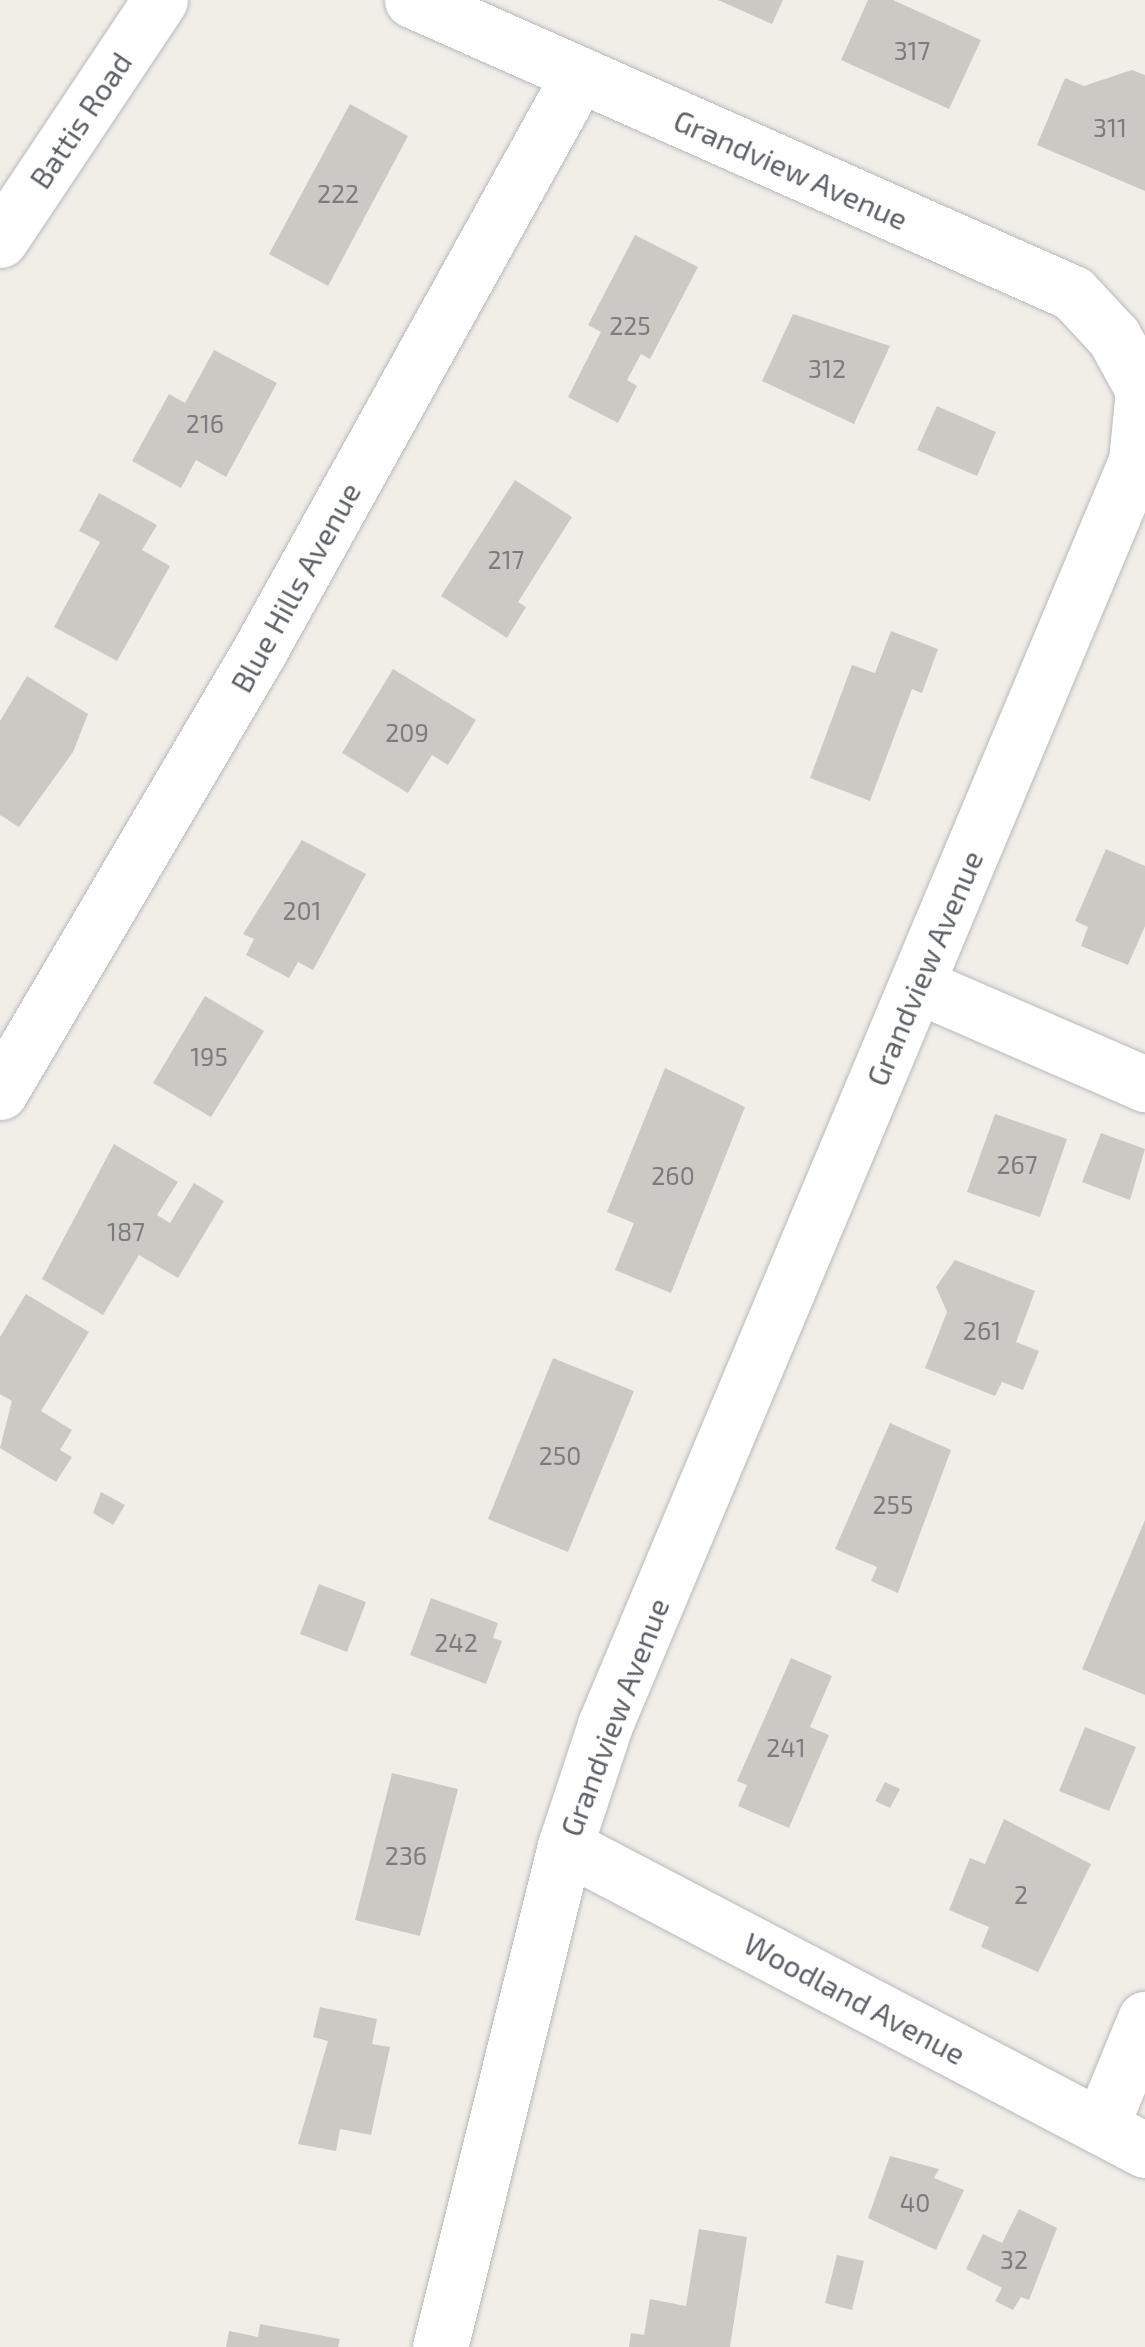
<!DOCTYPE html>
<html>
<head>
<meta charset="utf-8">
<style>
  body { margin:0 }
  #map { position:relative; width:1145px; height:2347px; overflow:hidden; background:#f1eee7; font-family:"Exo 2",sans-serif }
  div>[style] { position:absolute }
  .building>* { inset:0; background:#ccc9c4 }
  .roads { filter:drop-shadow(0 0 2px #b7b9bd) drop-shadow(0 0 2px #b7b9bd) }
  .minor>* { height:55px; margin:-27.5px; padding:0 27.5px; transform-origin:27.5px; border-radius:27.5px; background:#fff }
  span { translate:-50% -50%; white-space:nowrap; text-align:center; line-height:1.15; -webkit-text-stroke:10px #fff; paint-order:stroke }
  .number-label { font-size:25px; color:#7a7c7e }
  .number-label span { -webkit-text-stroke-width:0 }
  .street-label { font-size:30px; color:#5e6267 }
</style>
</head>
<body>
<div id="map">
  <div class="building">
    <i style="clip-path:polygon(718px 0,783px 0,772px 24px)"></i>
    <i style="clip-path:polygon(868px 0,893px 0,981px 40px,949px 109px,841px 60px)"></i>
    <i style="clip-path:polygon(1132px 70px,1145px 75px,1145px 191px,1037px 145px,1065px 78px,1084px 86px)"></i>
    <i style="clip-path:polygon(350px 104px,408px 136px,328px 286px,269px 254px)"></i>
    <i style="clip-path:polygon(635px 235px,698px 267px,650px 359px,641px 354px,627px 380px,637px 386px,618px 423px,568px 397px,601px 332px,588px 325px)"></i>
    <i style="clip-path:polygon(793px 314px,890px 346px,854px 424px,762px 381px)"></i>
    <i style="clip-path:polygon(214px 350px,277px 383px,226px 477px,196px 460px,181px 488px,132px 461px,169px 394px,185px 403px)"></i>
    <i style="clip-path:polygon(937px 406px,996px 432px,977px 476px,917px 450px)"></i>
    <i style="clip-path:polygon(515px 480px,572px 517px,518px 602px,526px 607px,507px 638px,441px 596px)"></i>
    <i style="clip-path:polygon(99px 493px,157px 525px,142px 550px,170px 566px,117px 661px,54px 627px,100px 542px,79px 531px)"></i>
    <i style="clip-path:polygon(891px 631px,938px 649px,922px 693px,912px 689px,870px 801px,810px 778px,852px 665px,875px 673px)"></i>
    <i style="clip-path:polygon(393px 669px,476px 720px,448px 765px,432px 755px,408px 793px,342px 753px)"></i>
    <i style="clip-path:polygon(27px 676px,88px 714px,73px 752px,19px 827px,0 815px,0 721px)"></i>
    <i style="clip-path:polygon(302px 840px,366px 874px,313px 970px,298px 962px,289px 978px,246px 955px,254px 939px,243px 934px)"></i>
    <i style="clip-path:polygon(1106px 849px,1145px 866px,1145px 926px,1128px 965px,1081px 946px,1088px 927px,1075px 921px)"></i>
    <i style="clip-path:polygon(205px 996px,264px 1031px,211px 1117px,153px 1083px)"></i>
    <i style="clip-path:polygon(665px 1068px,745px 1107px,671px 1293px,615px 1270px,634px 1223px,607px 1212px)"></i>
    <i style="clip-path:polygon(995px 1114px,1067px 1139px,1040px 1217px,967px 1192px)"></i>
    <i style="clip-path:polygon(1101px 1133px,1145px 1149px,1130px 1200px,1082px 1182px)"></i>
    <i style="clip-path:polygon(114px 1144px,178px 1182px,157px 1215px,170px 1223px,194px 1183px,224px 1201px,178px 1278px,139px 1255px,103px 1315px,42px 1279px)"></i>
    <i style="clip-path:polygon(955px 1260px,1035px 1291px,1016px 1342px,1039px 1351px,1023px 1390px,1002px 1382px,995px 1396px,925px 1368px,947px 1312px,936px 1287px)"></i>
    <i style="clip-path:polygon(26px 1294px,89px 1332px,41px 1411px,72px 1430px,60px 1450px,72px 1457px,56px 1482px,0 1448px,12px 1401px,0 1394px,0 1337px)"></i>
    <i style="clip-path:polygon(553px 1358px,634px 1391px,568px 1552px,488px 1519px)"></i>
    <i style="clip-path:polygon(890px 1423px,951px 1450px,898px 1593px,871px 1581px,877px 1567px,835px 1549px)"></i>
    <i style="clip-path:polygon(101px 1492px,125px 1505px,113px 1525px,93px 1513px)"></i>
    <i style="clip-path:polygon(1145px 1520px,1145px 1695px,1082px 1669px)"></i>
    <i style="clip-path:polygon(319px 1584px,366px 1602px,347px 1652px,300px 1634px)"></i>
    <i style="clip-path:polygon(431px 1598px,498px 1623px,493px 1638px,502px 1641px,486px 1684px,410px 1655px)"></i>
    <i style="clip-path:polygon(791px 1658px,832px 1676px,810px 1727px,829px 1735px,789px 1828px,738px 1806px,747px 1785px,737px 1781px)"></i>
    <i style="clip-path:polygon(1085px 1727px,1136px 1747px,1109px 1811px,1059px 1791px)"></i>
    <i style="clip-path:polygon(392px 1773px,458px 1789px,420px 1936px,355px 1920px)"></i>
    <i style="clip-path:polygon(885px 1782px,900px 1789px,890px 1808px,875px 1801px)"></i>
    <i style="clip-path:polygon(1004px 1819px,1091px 1864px,1038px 1972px,981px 1947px,989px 1927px,949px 1910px,970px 1858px,985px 1864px)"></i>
    <i style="clip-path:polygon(320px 2007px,377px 2019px,372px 2044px,390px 2047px,371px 2135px,340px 2129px,336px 2151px,298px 2144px,328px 2041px,313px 2037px)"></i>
    <i style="clip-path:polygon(890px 2156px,939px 2169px,934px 2178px,964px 2190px,936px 2250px,868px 2218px)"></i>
    <i style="clip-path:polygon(1019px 2209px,1057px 2228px,1029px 2300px,1021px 2297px,1013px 2310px,995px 2301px,1002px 2288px,966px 2269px,983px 2234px,1002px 2243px)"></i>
    <i style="clip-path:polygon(699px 2229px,747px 2237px,730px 2347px,629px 2347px,631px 2333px,644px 2335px,650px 2299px,686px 2306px)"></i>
    <i style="clip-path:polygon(837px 2255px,864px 2261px,852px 2310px,825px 2303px)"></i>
    <i style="clip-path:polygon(260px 2324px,340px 2339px,338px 2347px,226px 2347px,229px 2331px,258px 2337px)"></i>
  </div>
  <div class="roads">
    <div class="minor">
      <i style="left:412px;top:0;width:723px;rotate:23.91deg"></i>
      <i style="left:1073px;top:293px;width:60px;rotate:47deg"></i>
      <i style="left:1114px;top:337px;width:60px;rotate:61.3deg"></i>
      <i style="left:1143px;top:390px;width:71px;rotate:95.6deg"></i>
      <i style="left:1136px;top:461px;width:1371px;rotate:112.79deg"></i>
      <i style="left:605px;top:1725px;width:127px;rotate:108.3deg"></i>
      <i style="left:565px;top:1846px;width:516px;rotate:104.01deg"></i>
      <i style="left:0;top:240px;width:288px;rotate:-56.3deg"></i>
      <i style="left:917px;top:985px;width:249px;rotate:23.5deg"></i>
      <i style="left:0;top:1092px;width:513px;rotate:-59.53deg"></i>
      <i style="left:260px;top:650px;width:658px;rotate:-60.98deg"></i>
      <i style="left:565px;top:1846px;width:655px;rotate:27.66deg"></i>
      <i style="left:1101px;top:2126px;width:116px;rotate:-67.6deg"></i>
    </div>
  </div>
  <div class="number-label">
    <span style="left:912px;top:50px">317</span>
    <span style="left:1110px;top:127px">311</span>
    <span style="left:338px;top:193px">222</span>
    <span style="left:630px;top:325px">225</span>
    <span style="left:827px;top:368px">312</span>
    <span style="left:205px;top:423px">216</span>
    <span style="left:506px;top:559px">217</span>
    <span style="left:407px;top:732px">209</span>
    <span style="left:302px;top:910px">201</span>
    <span style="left:209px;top:1056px">195</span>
    <span style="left:1017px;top:1164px">267</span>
    <span style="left:673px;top:1175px">260</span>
    <span style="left:126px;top:1231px">187</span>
    <span style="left:982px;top:1330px">261</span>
    <span style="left:560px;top:1455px">250</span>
    <span style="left:893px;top:1504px">255</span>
    <span style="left:456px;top:1642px">242</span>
    <span style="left:786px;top:1747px">241</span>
    <span style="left:406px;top:1855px">236</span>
    <span style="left:1021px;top:1894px">2</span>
    <span style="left:915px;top:2202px">40</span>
    <span style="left:1014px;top:2259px">32</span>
  </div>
  <div class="street-label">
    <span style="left:80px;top:120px;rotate:-56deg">Battis Road</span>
    <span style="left:791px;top:169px;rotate:24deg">Grandview Avenue</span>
    <span style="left:295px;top:587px;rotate:-61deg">Blue Hills Avenue</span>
    <span style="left:924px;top:968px;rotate:-67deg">Grandview Avenue</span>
    <span style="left:614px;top:1717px;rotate:-69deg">Grandview Avenue</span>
    <span style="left:855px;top:1998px;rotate:28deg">Woodland Avenue</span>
  </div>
</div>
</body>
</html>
